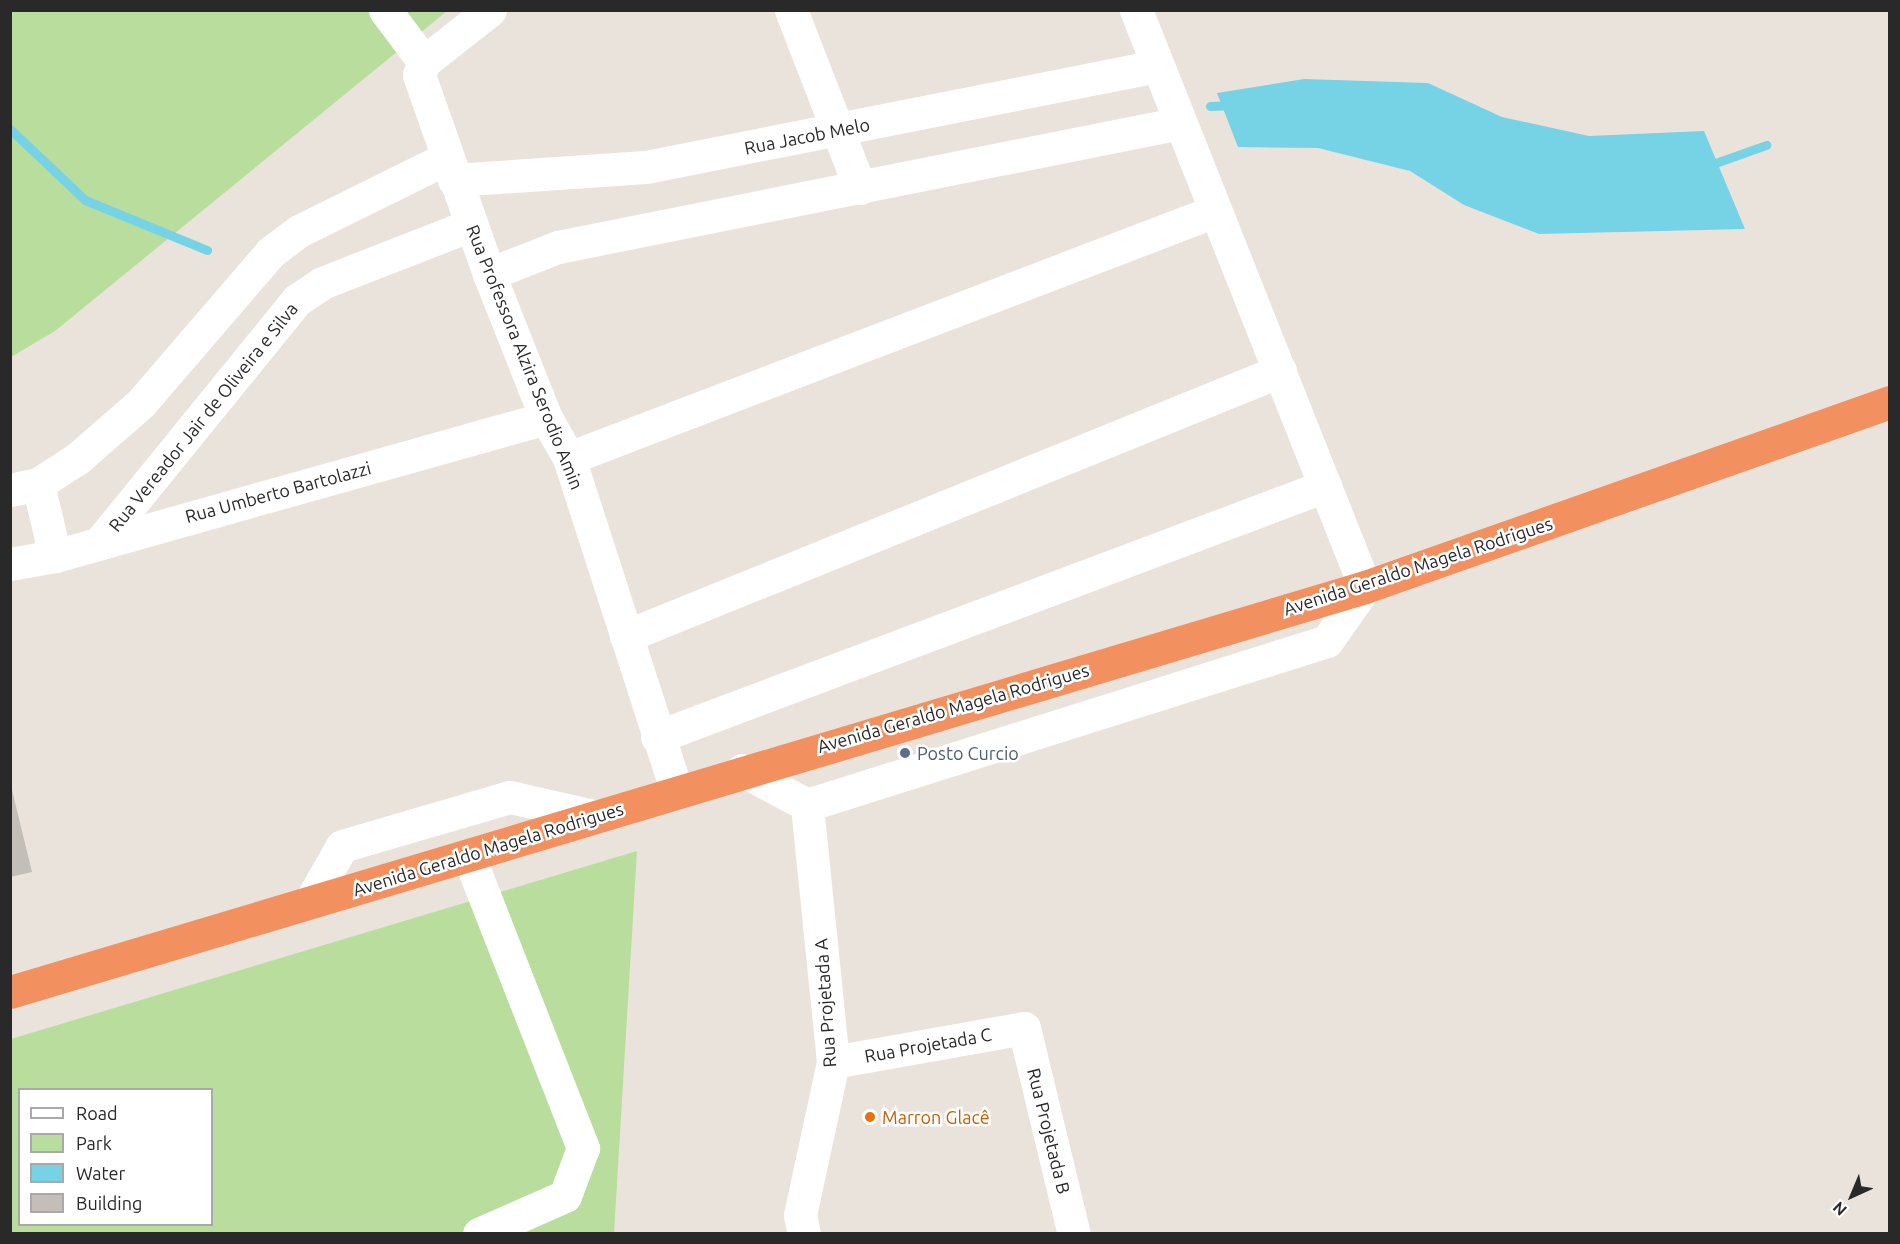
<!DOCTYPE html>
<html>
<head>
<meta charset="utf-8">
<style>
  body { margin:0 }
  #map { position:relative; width:1900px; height:1244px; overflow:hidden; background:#eae3dc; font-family:Ubuntu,sans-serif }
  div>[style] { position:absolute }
  .green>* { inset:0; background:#b9dd9c }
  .water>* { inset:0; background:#76d3e6 }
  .stream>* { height:9px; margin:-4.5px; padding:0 4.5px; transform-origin:4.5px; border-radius:4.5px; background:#76d3e6 }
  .building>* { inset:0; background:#c3beb8 }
  .minor>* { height:33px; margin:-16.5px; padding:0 16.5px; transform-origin:16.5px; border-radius:16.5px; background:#fff }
  .highway>* { height:33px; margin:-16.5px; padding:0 16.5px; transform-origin:16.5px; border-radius:16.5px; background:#f3905f }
  .dots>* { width:16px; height:16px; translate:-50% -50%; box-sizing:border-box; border:3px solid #fff; border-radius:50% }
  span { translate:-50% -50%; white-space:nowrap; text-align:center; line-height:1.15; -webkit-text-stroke:5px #fff; paint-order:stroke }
  .street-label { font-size:18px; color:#292929 }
  .service-label { font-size:18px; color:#4e5e75 }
  .left { translate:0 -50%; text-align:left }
  .food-label { font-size:18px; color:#c56008 }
  .frame { position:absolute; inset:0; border:12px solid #292929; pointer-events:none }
  .legend { position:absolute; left:18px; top:1088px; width:195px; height:138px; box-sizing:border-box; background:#fff; border:2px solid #a9a9a9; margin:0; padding:8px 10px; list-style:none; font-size:18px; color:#292929 }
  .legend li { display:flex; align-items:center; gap:12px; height:30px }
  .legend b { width:30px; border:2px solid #a9a9a9 }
  .north { position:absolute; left:1822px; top:1166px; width:60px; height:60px; -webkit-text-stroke:4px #fff; paint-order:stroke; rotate:224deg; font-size:16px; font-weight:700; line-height:24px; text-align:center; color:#292929 }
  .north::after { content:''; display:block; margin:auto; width:21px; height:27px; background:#292929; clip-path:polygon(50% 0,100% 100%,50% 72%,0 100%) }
</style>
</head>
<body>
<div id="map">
  <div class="green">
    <i style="clip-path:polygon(10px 11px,447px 11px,55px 331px,11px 357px)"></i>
    <i style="clip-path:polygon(evenodd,637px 851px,614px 1233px,11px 1234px,11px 1039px,637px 851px,20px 1090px,212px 1090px,212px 1224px,20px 1224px,20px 1090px)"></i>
  </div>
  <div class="water">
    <i style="clip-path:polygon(1304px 79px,1428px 83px,1502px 117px,1589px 136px,1704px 131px,1745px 229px,1539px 234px,1464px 205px,1410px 171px,1318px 148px,1238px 147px,1217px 93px)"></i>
  </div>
  <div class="stream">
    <i style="left:1210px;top:106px;width:23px;rotate:-2deg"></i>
    <i style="left:10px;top:129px;width:103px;rotate:43.4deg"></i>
    <i style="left:85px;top:200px;width:132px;rotate:22.3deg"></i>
    <i style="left:1707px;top:166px;width:63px;rotate:-19.6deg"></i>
  </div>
  <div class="building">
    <i style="clip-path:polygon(10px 782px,32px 872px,10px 877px)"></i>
  </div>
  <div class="minor">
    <i style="left:385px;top:10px;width:65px;rotate:53.1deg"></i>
    <i style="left:490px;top:10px;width:84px;rotate:141.8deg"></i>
    <i style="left:424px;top:62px;width:14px;rotate:111deg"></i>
    <i style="left:419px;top:75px;width:211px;rotate:70.6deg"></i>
    <i style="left:489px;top:274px;width:155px;rotate:68.4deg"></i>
    <i style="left:546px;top:418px;width:46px;rotate:60.1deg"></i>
    <i style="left:569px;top:458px;width:349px;rotate:72.1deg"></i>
    <i style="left:791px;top:10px;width:191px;rotate:68.8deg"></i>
    <i style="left:454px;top:180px;width:192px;rotate:-3.9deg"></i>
    <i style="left:646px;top:167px;width:521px;rotate:-11.18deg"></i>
    <i style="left:489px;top:274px;width:74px;rotate:-21.4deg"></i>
    <i style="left:558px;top:247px;width:634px;rotate:-11.27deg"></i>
    <i style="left:569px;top:458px;width:692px;rotate:-20.92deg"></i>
    <i style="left:38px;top:484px;width:74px;rotate:76.7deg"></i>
    <i style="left:10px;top:490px;width:29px;rotate:-12deg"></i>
    <i style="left:38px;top:484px;width:48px;rotate:-33deg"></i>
    <i style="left:78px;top:458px;width:84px;rotate:-41.1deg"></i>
    <i style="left:141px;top:403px;width:199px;rotate:-49.3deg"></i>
    <i style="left:271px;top:252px;width:35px;rotate:-37deg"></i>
    <i style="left:299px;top:231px;width:165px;rotate:-26.3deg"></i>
    <i style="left:101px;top:541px;width:311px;rotate:-50.9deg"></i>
    <i style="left:297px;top:300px;width:30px;rotate:-34deg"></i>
    <i style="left:322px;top:283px;width:160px;rotate:-21.3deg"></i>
    <i style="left:10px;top:564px;width:46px;rotate:-10.1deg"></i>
    <i style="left:55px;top:556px;width:510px;rotate:-15.7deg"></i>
    <i style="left:626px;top:636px;width:706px;rotate:-22.06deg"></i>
    <i style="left:657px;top:737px;width:714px;rotate:-20.59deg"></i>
    <i style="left:742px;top:770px;width:74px;rotate:28.3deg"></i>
    <i style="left:807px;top:805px;width:545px;rotate:-17.5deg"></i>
    <i style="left:1327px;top:641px;width:66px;rotate:-54.9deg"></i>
    <i style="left:1365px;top:587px;width:621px;rotate:-111.65deg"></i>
    <i style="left:469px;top:857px;width:313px;rotate:68.6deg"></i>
    <i style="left:583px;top:1148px;width:51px;rotate:110.6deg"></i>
    <i style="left:565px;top:1196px;width:94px;rotate:156.2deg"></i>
    <i style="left:310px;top:902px;width:64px;rotate:-60.3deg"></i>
    <i style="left:342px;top:846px;width:175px;rotate:-16.3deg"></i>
    <i style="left:510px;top:797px;width:89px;rotate:12.9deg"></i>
    <i style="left:833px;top:1062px;width:194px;rotate:-10.1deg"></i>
    <i style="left:1024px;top:1028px;width:212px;rotate:76.4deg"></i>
    <i style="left:804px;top:1234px;width:19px;rotate:-102deg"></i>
    <i style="left:800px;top:1215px;width:157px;rotate:-77.8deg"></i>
    <i style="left:833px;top:1062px;width:258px;rotate:-95.8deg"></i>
  </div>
  <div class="highway">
    <i style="left:10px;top:992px;width:1414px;rotate:-16.64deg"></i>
    <i style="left:1365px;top:587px;width:557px;rotate:-19.41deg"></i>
  </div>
  <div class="dots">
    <i style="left:905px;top:753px;background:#5c6f8a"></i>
    <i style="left:870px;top:1117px;background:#e8710a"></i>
  </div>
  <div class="street-label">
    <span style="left:807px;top:136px;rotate:-11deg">Rua Jacob Melo</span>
    <span style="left:525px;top:357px;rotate:68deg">Rua Professora Alzira Serodio Amin</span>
    <span style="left:203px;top:417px;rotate:-51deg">Rua Vereador Jair de Oliveira e Silva</span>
    <span style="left:278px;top:492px;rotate:-15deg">Rua Umberto Bartolazzi</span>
    <span style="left:1418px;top:566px;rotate:-18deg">Avenida Geraldo Magela Rodrigues</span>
    <span style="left:953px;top:708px;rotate:-16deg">Avenida Geraldo Magela Rodrigues</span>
    <span style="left:488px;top:849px;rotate:-17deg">Avenida Geraldo Magela Rodrigues</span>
    <span style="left:825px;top:1003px;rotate:-94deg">Rua Projetada A</span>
    <span style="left:928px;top:1045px;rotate:-10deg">Rua Projetada C</span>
    <span style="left:1049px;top:1131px;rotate:76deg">Rua Projetada B</span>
  </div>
  <div class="service-label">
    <span class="left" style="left:917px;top:753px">Posto Curcio</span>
  </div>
  <div class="food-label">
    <span class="left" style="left:882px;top:1117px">Marron Glacê</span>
  </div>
  <div class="frame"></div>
  <ul class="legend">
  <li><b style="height:8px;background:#fff"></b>Road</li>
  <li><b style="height:16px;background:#b9dd9c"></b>Park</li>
  <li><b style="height:16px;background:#76d3e6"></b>Water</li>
  <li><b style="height:16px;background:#c3beb8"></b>Building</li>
  </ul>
  <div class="north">N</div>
</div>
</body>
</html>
